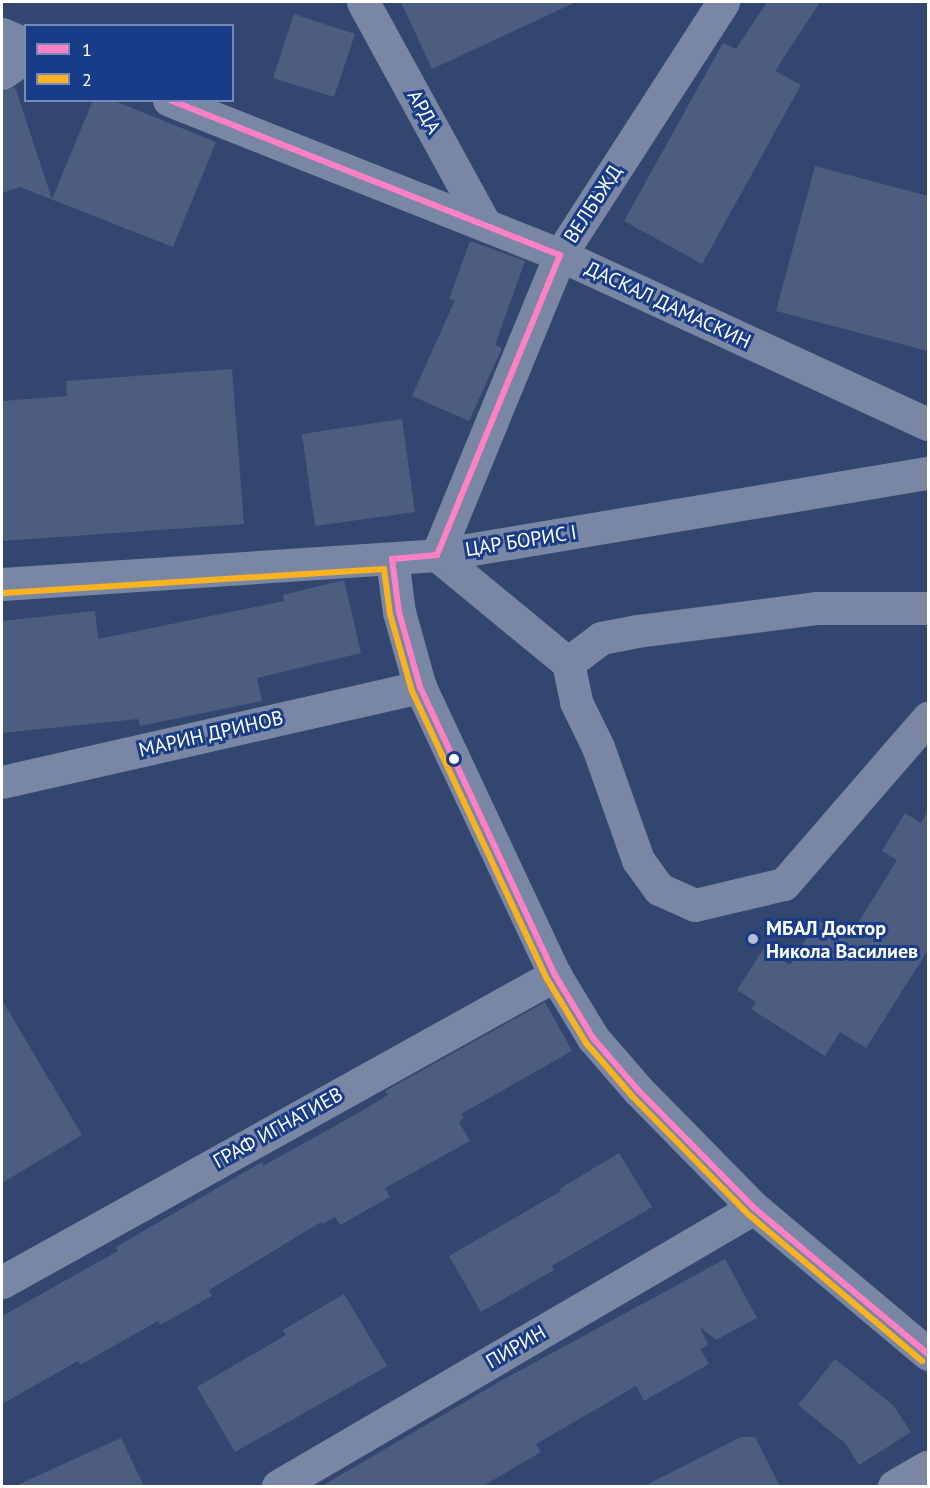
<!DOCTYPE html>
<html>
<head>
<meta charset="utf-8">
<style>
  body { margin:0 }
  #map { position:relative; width:930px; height:1488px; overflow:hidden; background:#324670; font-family:"PT Sans",sans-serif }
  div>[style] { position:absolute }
  .building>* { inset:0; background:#4d5d7f }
  .minor>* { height:33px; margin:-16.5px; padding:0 16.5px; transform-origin:16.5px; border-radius:16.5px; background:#7987a4 }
  .bus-1>* { height:6px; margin:-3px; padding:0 3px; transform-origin:3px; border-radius:3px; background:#ff80c5 }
  .bus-2>* { height:6px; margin:-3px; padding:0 3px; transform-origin:3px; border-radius:3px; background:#f9b220 }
  .dots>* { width:16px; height:16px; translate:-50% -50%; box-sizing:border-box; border:3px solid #193c89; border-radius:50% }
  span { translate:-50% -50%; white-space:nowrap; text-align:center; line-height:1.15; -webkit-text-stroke:6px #193c89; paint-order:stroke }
  .street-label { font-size:20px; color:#fff }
  .poi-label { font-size:20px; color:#fff; font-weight:700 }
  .left { translate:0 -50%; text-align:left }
  .frame { position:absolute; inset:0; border:3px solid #fff; pointer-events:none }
  .legend { position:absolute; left:24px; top:24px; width:210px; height:78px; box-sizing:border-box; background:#193c89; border:2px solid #758ab8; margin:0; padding:8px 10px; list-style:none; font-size:18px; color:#fff }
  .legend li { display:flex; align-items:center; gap:12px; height:30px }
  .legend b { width:30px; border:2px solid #758ab8 }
</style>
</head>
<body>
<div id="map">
  <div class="building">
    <i style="clip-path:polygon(401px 2px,576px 2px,432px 69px)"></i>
    <i style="clip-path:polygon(767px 2px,820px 2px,775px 71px,801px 85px,702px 264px,624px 221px,723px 43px,736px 49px)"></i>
    <i style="clip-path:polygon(294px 14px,355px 34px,334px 97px,273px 78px)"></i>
    <i style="clip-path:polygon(15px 87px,52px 199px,93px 100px,112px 100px,216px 142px,173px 247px,20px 187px,2px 193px,2px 91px)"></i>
    <i style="clip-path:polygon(815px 166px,928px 196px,928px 351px,776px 311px)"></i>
    <i style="clip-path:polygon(470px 241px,525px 261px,495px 345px,502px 348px,469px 421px,412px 396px,455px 300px,449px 299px)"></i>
    <i style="clip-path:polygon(232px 369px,244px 524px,2px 541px,2px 401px,67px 396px,66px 381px)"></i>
    <i style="clip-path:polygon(402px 419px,415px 512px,315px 526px,302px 434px)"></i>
    <i style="clip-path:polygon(344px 580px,361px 653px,257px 678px,262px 701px,140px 726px,138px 719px,2px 733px,2px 621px,95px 611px,98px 639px,284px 601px,283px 595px)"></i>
    <i style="clip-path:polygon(928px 811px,928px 950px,866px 1048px,840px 1032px,825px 1056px,751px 1009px,756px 1002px,737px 990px,764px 948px,790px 965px,818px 920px,848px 939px,897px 860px,882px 851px,905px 813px,921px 823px)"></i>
    <i style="clip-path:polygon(2px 1000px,82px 1135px,2px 1183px)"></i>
    <i style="clip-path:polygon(545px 1002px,572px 1051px,461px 1114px,464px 1118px,459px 1122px,470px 1141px,385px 1188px,390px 1197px,340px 1225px,335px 1217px,322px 1224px,321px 1222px,209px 1290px,212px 1296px,160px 1325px,158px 1321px,80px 1365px,78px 1361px,2px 1404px,2px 1316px,118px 1251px,116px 1247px,262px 1162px,263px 1166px,358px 1113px,388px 1095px,385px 1091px)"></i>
    <i style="clip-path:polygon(619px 1153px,652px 1207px,552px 1266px,554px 1270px,481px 1312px,449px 1256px,561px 1191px,559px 1189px)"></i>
    <i style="clip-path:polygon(725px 1259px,757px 1318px,716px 1340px,700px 1327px,708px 1345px,700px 1349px,709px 1364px,644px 1401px,636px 1386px,536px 1444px,541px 1452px,483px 1486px,322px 1486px,499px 1382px)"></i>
    <i style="clip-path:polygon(344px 1294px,387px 1366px,235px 1452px,197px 1387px,286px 1335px,283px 1330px)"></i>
    <i style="clip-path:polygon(835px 1359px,893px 1405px,911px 1432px,859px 1465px,845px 1443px,798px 1405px)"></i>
    <i style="clip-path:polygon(741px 1437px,755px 1437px,780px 1486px,644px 1486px)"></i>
    <i style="clip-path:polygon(121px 1438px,144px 1486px,15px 1486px)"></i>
  </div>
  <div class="minor">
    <i style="left:363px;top:2px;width:252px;rotate:61.3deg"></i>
    <i style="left:2px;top:34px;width:26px;rotate:23deg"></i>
    <i style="left:2px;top:73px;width:29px;rotate:-34deg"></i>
    <i style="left:169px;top:100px;width:421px;rotate:21.6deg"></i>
    <i style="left:560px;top:255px;width:405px;rotate:24.7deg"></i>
    <i style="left:437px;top:555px;width:170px;rotate:39.5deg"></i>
    <i style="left:568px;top:663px;width:40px;rotate:78deg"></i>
    <i style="left:576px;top:702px;width:50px;rotate:63.9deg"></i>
    <i style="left:598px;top:747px;width:120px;rotate:70.5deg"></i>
    <i style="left:638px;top:860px;width:36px;rotate:54deg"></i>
    <i style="left:659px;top:889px;width:39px;rotate:24deg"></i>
    <i style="left:695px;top:905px;width:91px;rotate:-13.3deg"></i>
    <i style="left:784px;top:884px;width:220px;rotate:-49.1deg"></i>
    <i style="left:437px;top:555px;width:324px;rotate:-67.7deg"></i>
    <i style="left:560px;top:255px;width:301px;rotate:-57.2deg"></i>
    <i style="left:392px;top:559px;width:53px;rotate:82.5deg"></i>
    <i style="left:399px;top:612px;width:78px;rotate:74.4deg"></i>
    <i style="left:420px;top:687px;width:318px;rotate:64.9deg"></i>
    <i style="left:555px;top:975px;width:74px;rotate:58.9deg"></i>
    <i style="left:593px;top:1038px;width:69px;rotate:49.1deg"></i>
    <i style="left:638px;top:1090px;width:165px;rotate:45.5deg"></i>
    <i style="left:754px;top:1208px;width:227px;rotate:40deg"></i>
    <i style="left:2px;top:584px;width:436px;rotate:-3.8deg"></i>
    <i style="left:437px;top:555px;width:498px;rotate:-9.5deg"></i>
    <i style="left:568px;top:663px;width:41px;rotate:-37.1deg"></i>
    <i style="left:601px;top:638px;width:37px;rotate:-11deg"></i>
    <i style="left:637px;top:631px;width:180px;rotate:-7.3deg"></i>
    <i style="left:816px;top:608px;width:112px"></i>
    <i style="left:2px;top:782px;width:429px;rotate:-12.8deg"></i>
    <i style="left:2px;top:1282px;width:633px;rotate:-29.04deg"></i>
    <i style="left:278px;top:1486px;width:551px;rotate:-30.29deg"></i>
    <i style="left:894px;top:1486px;width:39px;rotate:-30deg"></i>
  </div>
  <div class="bus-1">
    <i style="left:170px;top:100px;width:420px;rotate:21.7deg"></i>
    <i style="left:560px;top:255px;width:324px;rotate:112.3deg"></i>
    <i style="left:437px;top:555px;width:45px;rotate:174.9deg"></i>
    <i style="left:392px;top:559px;width:53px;rotate:82.5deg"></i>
    <i style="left:399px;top:612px;width:78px;rotate:74.4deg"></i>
    <i style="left:420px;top:687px;width:318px;rotate:64.9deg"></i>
    <i style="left:555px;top:975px;width:74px;rotate:58.9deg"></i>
    <i style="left:593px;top:1038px;width:69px;rotate:49.1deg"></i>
    <i style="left:638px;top:1090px;width:165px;rotate:45.5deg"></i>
    <i style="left:754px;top:1208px;width:227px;rotate:40deg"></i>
  </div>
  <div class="bus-2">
    <i style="left:3px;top:593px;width:382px;rotate:-3.6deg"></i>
    <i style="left:384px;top:569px;width:45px;rotate:82.4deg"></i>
    <i style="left:390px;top:614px;width:80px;rotate:74.1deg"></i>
    <i style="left:412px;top:691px;width:318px;rotate:64.9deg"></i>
    <i style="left:547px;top:979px;width:75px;rotate:58.6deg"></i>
    <i style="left:586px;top:1043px;width:70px;rotate:49deg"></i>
    <i style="left:632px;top:1096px;width:165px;rotate:45.5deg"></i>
    <i style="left:748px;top:1214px;width:228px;rotate:40.2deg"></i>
  </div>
  <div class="dots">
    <i style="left:454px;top:759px;background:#fff"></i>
    <i style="left:753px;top:939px;background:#b7becd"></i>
  </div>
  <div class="street-label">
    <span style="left:424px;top:112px;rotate:61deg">АРДА</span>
    <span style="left:593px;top:204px;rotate:-57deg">ВЕЛБЪЖД</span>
    <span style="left:668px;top:305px;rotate:25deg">ДАСКАЛ ДАМАСКИН</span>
    <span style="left:521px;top:541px;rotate:-9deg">ЦАР БОРИС I</span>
    <span style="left:211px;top:734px;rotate:-13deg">МАРИН ДРИНОВ</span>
    <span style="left:278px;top:1128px;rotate:-29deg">ГРАФ ИГНАТИЕВ</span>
    <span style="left:516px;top:1347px;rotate:-30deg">ПИРИН</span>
  </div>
  <div class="poi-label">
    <span class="left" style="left:766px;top:940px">МБАЛ Доктор<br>Никола Василиев</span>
  </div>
  <div class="frame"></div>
  <ul class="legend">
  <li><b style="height:8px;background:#ff80c5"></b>1</li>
  <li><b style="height:8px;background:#f9b220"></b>2</li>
  </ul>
</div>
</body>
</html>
